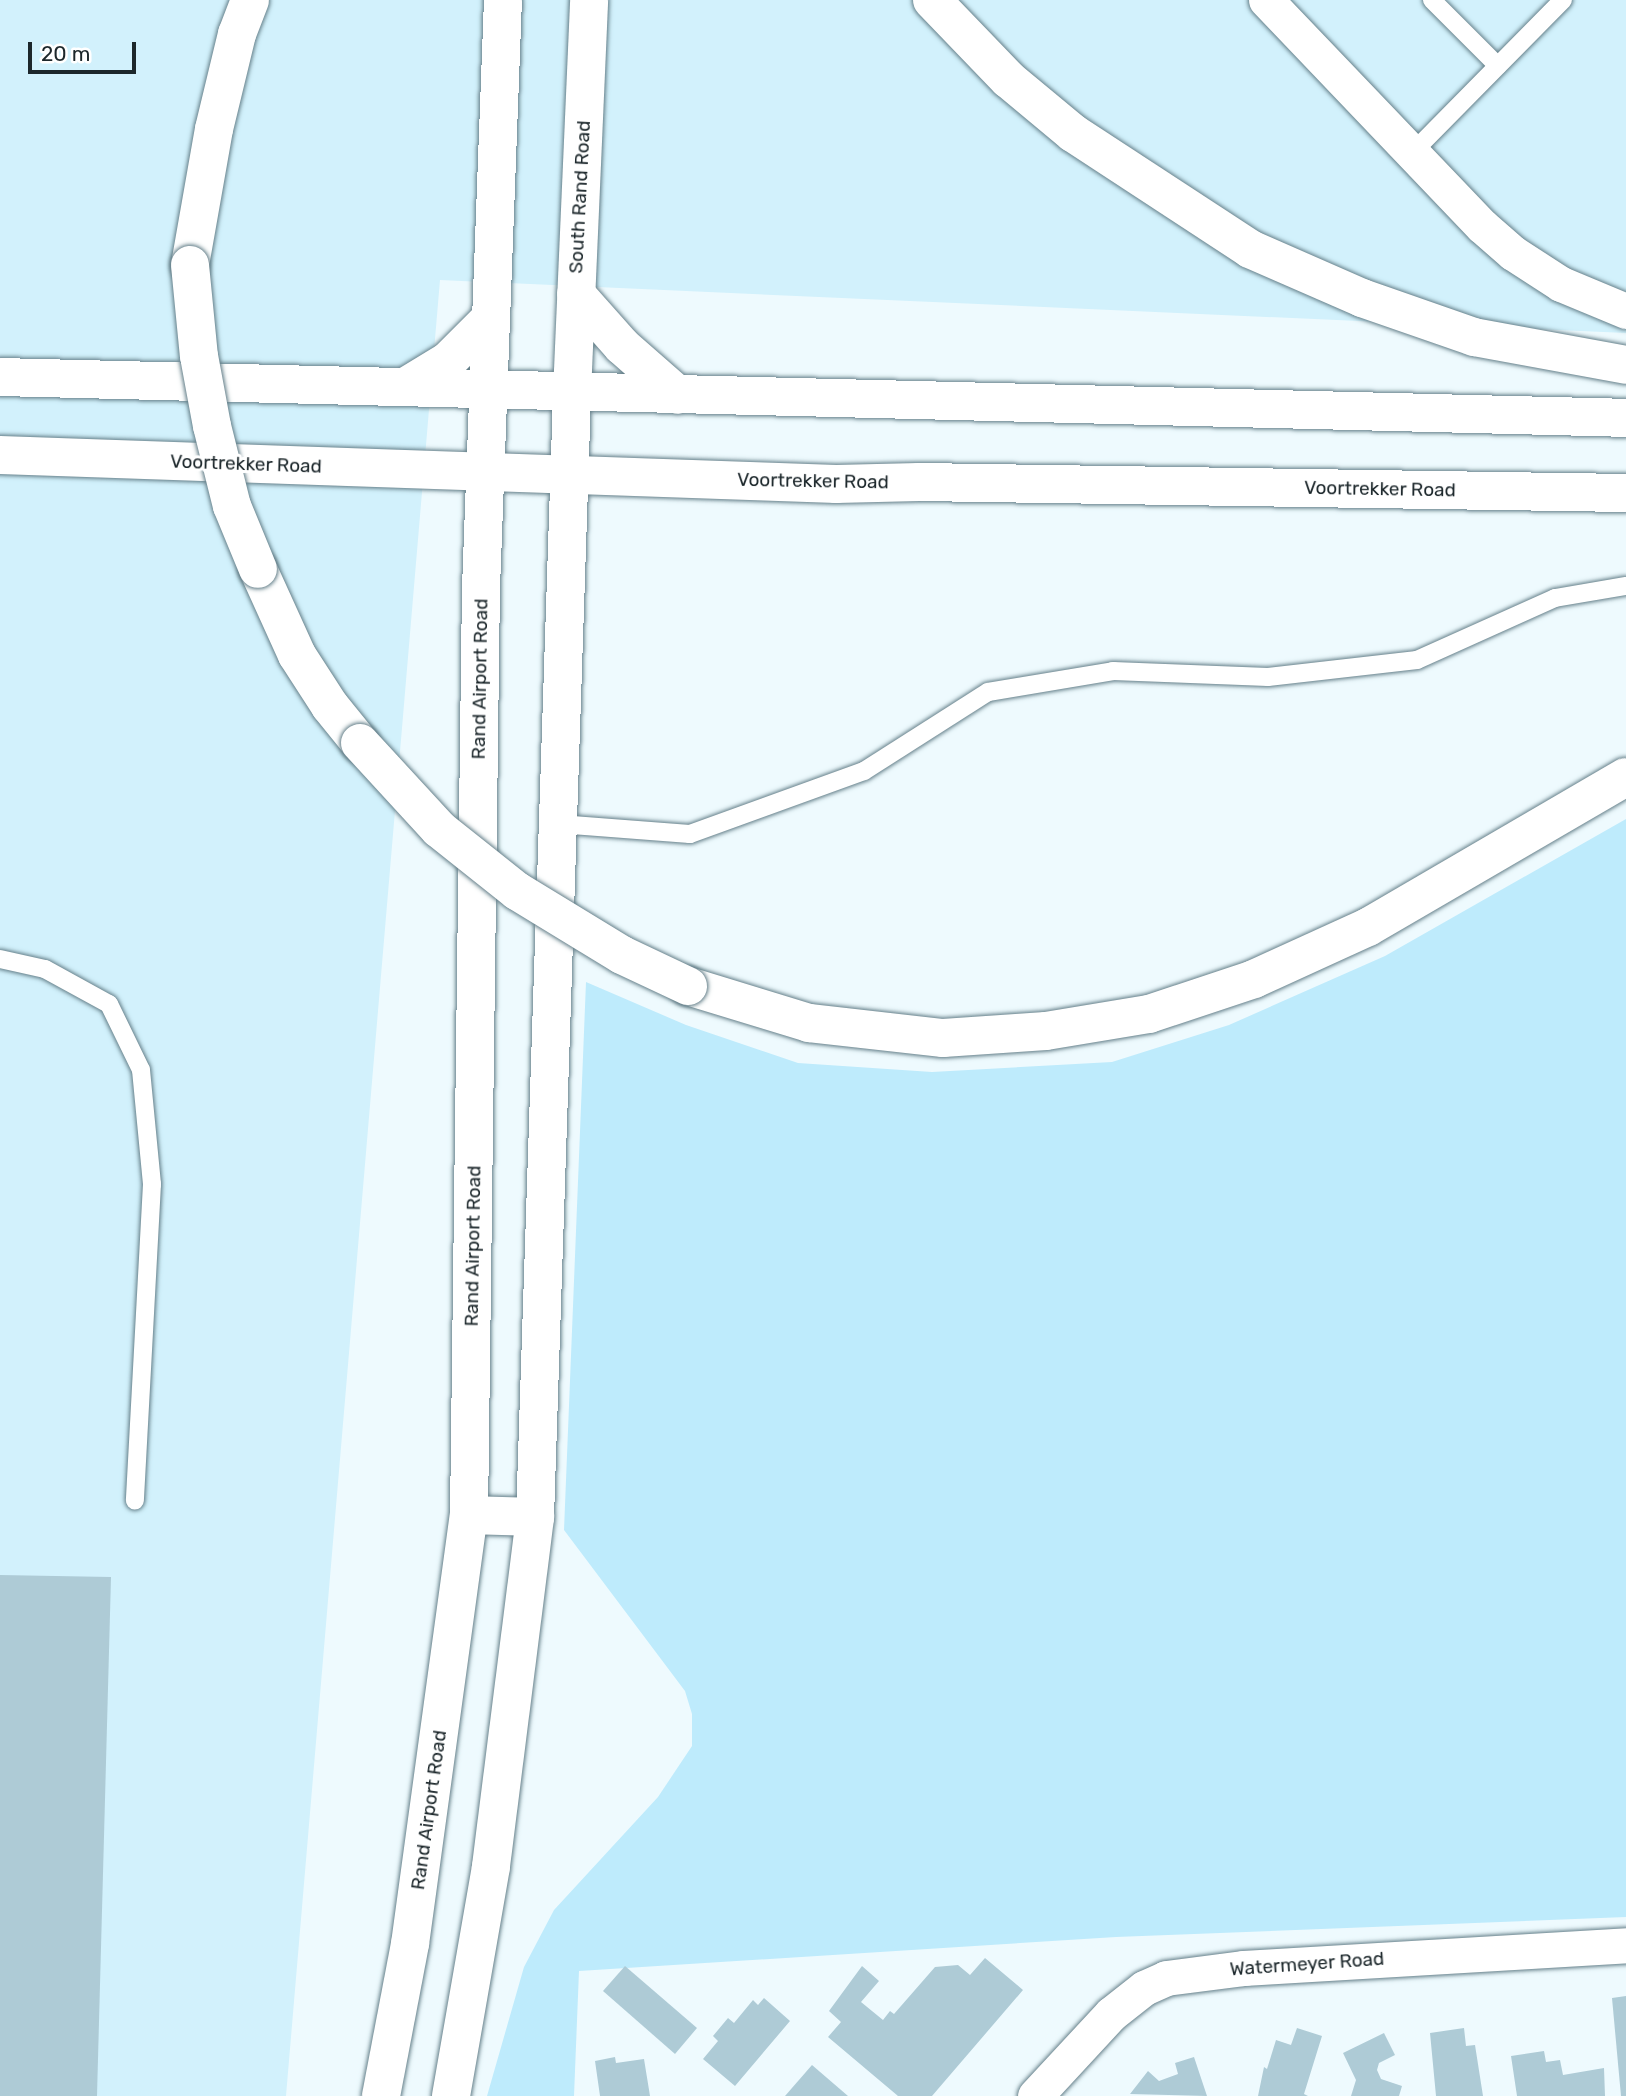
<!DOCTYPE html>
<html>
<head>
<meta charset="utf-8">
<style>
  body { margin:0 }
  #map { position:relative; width:1626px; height:2096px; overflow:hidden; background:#eefafe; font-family:Rubik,sans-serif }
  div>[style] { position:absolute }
  .built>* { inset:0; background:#d2f1fc }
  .green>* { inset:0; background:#beebfc }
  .building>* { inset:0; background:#aecbd6 }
  .roads { filter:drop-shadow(0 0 2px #65808a) drop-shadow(0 0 2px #65808a) }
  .lane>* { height:18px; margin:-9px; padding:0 9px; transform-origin:9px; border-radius:9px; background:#fff }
  .street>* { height:35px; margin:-17.5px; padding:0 17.5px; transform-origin:17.5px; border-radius:17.5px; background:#fff }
  .primary>* { height:38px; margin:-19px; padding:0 19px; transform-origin:19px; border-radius:19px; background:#fff }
  .bridges { filter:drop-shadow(0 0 2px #65808a) drop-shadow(0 0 2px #65808a) }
  .primary-bridge>* { height:38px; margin:-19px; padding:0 19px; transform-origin:19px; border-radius:19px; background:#fff }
  span { translate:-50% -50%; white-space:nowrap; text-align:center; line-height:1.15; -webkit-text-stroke:6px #fff; paint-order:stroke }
  .street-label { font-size:19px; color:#1c272b }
  .scale { position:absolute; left:28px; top:42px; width:108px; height:32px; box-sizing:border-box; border:4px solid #1c272b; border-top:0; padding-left:9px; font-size:21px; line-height:24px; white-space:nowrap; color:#1c272b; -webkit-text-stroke:5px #fff; paint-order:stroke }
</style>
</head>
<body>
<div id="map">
  <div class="built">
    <i style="clip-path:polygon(0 0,1626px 0,1626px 333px,440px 280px,286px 2096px,0 2096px)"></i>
  </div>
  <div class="green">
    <i style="clip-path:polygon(1626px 819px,1626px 1917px,1116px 1937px,579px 1971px,574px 2096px,487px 2096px,524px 1967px,554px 1910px,658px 1797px,692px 1746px,692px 1714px,685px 1691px,564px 1530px,586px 982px,686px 1025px,798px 1063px,932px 1072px,1112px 1062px,1229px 1025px,1385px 956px)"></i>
  </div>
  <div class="building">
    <i style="clip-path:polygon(0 1575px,111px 1577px,97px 2096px,0 2096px)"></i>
    <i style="clip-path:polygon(985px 1958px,1023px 1990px,932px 2096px,898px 2096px,828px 2037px,841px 2022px,829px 2011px,862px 1966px,879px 1981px,861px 2002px,883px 2020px,890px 2011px,894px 2014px,935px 1967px,958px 1965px,970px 1975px)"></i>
    <i style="clip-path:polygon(625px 1966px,697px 2028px,675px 2054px,603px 1991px)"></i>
    <i style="clip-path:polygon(1626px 1996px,1626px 2096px,1621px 2096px,1612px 1998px)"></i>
    <i style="clip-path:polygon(764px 1998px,790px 2021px,735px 2086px,703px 2059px,718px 2041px,713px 2036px,728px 2018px,734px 2023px,753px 2000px,758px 2005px)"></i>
    <i style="clip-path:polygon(1297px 2028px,1322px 2036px,1304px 2094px,1308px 2096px,1258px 2096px,1264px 2067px,1267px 2069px,1276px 2040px,1291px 2045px)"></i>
    <i style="clip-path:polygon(1464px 2028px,1466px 2046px,1475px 2045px,1483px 2096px,1436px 2096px,1430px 2033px)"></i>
    <i style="clip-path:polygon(1384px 2033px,1395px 2055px,1379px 2063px,1377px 2070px,1381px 2079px,1402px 2086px,1399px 2096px,1351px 2096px,1356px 2080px,1343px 2053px)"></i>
    <i style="clip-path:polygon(1544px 2051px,1546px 2062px,1560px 2060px,1563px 2075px,1604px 2068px,1605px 2096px,1517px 2096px,1511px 2056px)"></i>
    <i style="clip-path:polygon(615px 2057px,616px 2063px,644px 2059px,650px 2096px,600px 2096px,595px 2061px)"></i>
    <i style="clip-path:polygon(1194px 2057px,1207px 2096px,1130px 2094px,1148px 2071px,1159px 2081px,1178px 2074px,1175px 2063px)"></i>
    <i style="clip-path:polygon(812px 2065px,848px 2096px,785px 2096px)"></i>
  </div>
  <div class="roads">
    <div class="lane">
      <i style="left:1432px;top:0;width:93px;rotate:45deg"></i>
      <i style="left:1412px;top:153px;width:215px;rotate:-45.4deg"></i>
      <i style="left:559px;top:824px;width:131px;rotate:4.4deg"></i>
      <i style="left:690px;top:834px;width:185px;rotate:-19.9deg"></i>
      <i style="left:864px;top:771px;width:147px;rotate:-32.5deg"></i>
      <i style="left:988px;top:692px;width:127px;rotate:-9.5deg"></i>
      <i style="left:1113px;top:671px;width:155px;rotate:2.2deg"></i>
      <i style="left:1268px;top:677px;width:150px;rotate:-6.5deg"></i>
      <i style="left:1417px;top:660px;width:151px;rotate:-24.2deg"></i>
      <i style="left:1555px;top:598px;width:72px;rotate:-9.6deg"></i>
      <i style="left:0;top:959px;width:46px;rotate:12.5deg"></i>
      <i style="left:45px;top:969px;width:73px;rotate:28.7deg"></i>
      <i style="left:109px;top:1004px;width:73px;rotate:64.1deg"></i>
      <i style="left:141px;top:1070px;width:115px;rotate:84.5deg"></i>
      <i style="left:152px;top:1184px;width:317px;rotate:93.1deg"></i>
    </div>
    <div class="street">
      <i style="left:1266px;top:0;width:313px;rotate:46.3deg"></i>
      <i style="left:1482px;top:226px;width:41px;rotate:41.1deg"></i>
      <i style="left:1513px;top:253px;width:57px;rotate:32.9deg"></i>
      <i style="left:1561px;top:284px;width:70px;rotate:22.6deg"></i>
      <i style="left:1035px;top:2096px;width:112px;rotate:-47.2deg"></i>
      <i style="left:1111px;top:2014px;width:42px;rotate:-38.2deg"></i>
      <i style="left:1144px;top:1988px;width:24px;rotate:-24deg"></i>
      <i style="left:1166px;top:1978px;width:79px;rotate:-7.3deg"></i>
      <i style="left:1244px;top:1968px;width:383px;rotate:-3.4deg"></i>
    </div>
    <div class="primary">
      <i style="left:932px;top:0;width:110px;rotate:46.1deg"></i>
      <i style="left:1008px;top:79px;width:85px;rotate:39.7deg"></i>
      <i style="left:1073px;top:133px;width:212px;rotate:33.2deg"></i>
      <i style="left:1250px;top:249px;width:122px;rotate:23.6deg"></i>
      <i style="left:1362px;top:298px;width:119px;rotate:19.2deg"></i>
      <i style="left:1474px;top:337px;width:155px;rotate:10.4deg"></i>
      <i style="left:190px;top:265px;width:138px;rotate:-80deg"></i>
      <i style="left:214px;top:129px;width:98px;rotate:-76.4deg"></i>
      <i style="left:237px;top:34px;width:36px;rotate:-69deg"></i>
      <i style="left:576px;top:294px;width:69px;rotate:48.5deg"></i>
      <i style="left:622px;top:346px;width:74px;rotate:41.2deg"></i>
      <i style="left:0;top:377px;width:1627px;rotate:1.44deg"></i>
      <i style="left:405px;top:387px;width:50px;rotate:-31.2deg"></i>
      <i style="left:448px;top:361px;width:59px;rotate:-45deg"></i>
      <i style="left:0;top:455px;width:837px;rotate:1.99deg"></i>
      <i style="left:836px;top:484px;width:83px;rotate:-1.4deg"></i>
      <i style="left:919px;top:482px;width:707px;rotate:0.89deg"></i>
      <i style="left:258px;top:569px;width:94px;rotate:65.6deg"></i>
      <i style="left:297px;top:655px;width:61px;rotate:57.1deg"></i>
      <i style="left:330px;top:706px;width:48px;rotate:51deg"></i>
      <i style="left:688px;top:986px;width:127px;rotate:17deg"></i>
      <i style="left:809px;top:1023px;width:135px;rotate:6.4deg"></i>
      <i style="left:943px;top:1038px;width:103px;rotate:-3.9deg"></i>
      <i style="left:1046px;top:1031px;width:104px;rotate:-9.4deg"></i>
      <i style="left:1149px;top:1014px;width:111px;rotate:-18.4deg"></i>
      <i style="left:1254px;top:979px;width:125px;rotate:-24.5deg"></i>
      <i style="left:1368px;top:927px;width:298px;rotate:-30.2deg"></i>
      <i style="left:469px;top:1515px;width:66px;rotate:1.7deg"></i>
      <i style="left:381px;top:2096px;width:155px;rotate:-79.2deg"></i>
      <i style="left:410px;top:1944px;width:433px;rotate:-82.2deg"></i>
      <i style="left:469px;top:1515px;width:927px;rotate:-89.26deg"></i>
      <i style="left:481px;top:588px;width:588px;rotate:-87.86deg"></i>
      <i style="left:451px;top:2096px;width:233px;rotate:-80.1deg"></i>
      <i style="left:491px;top:1866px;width:352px;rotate:-82.8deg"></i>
      <i style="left:535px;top:1517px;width:1125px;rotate:-88.11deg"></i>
      <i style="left:572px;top:393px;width:393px;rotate:-87.5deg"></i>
    </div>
  </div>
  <div class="bridges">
    <div class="primary-bridge">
      <i style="left:190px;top:265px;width:91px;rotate:84.4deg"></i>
      <i style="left:199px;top:356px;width:71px;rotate:79.5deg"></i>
      <i style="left:212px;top:426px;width:82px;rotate:76deg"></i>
      <i style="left:232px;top:506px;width:68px;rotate:67.6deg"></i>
      <i style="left:360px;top:743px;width:117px;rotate:47.4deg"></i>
      <i style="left:439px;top:829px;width:100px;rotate:38.5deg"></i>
      <i style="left:517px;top:891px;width:123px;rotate:31.4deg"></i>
      <i style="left:622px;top:955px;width:73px;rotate:25.2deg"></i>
    </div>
  </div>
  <div class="street-label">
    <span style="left:580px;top:197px;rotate:-87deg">South Rand Road</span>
    <span style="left:246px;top:464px;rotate:2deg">Voortrekker Road</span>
    <span style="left:813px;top:481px;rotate:1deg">Voortrekker Road</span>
    <span style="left:1380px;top:489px;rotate:1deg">Voortrekker Road</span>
    <span style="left:480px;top:679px;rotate:-89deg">Rand Airport Road</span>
    <span style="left:473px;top:1246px;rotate:-89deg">Rand Airport Road</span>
    <span style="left:429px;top:1810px;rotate:-82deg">Rand Airport Road</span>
    <span style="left:1307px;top:1964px;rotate:-4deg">Watermeyer Road</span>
  </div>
  <div class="scale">20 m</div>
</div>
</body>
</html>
